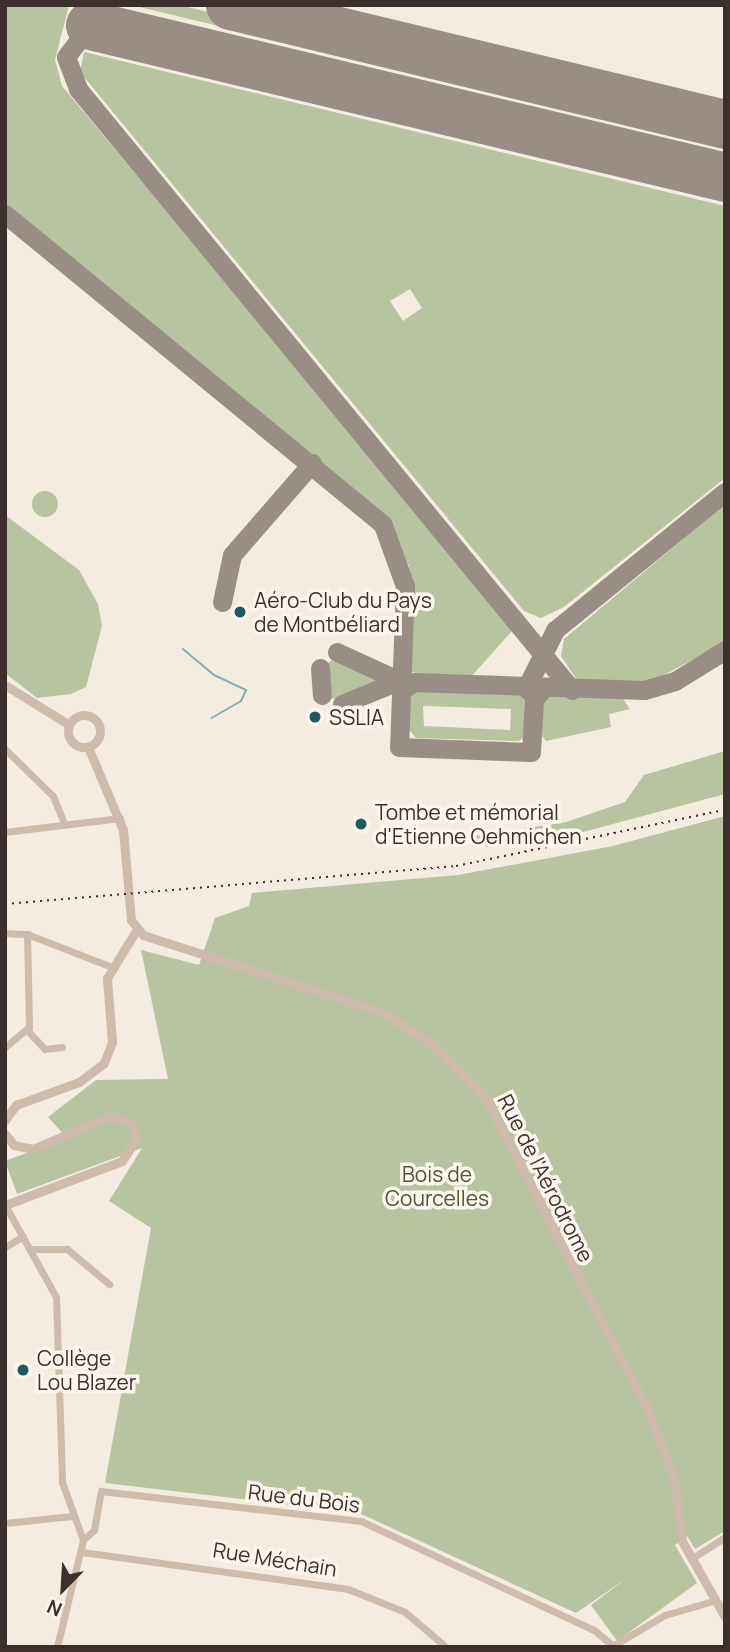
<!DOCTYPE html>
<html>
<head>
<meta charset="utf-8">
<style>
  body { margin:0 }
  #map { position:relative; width:730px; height:1652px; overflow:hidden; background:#f4ebe1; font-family:Manrope,sans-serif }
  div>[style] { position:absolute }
  .green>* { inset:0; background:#b8c4a0 }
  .round { border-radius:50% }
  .stream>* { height:2px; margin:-1px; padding:0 1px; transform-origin:1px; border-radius:1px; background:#7fb0b2 }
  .taxiway>* { height:19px; margin:-9.5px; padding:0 9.5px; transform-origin:9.5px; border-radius:9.5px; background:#988e86 }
  .runway>* { height:49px; margin:-24.5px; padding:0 24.5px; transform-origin:24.5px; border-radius:24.5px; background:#988e86 }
  .minor>* { height:7px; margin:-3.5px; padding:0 3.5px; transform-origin:3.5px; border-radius:3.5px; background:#cdbbac }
  .tertiary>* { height:9px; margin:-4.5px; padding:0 4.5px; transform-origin:4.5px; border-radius:4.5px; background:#cdbbac }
  .tertiary>.ring { margin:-4.5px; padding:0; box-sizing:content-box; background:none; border:9px solid #cdbbac; border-radius:50% }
  .rail>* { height:2px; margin-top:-1px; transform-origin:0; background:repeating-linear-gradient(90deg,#3b302b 0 2px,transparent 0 7px) }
  .dots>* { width:19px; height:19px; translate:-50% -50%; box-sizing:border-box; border:4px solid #fbf5ee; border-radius:50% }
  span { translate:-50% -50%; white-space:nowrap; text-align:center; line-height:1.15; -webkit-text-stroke:7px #fbf5ee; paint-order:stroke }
  .poi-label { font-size:21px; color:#3b302b }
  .left { translate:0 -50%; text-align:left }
  .park-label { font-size:21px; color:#4a5a2e }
  .street-label { font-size:21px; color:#3b302b }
  .frame { position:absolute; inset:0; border:7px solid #3b302b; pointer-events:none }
  .north { position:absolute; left:28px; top:1554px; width:70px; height:70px; -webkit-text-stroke:5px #fbf5ee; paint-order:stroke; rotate:204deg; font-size:19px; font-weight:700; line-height:28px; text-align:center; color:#3b302b }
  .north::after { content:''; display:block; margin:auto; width:24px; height:32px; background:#3b302b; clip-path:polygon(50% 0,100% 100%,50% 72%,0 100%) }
</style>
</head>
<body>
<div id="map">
  <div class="green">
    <i style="clip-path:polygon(5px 5px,69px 5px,55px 60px,62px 86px,488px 595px,512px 631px,469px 679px,409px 672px,409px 566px,381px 513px,5px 207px)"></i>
    <i style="clip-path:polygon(131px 5px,179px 5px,725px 135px,725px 148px)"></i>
    <i style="clip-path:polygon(evenodd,84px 52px,725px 206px,725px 478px,564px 607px,541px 618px,524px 611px,80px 72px,84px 52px,410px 289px,422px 308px,403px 321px,390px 301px,410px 289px)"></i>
    <i class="round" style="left:32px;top:491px;width:26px;height:26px"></i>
    <i style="clip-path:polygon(725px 504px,725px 642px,651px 682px,579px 683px,561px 656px,564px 639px)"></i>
    <i style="clip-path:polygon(5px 515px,79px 570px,98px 604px,102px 626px,86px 687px,71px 694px,37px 698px,5px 673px)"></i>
    <i style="clip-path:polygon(334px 658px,385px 683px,328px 700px,322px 668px)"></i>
    <i style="clip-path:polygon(evenodd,415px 688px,524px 693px,529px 700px,527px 735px,519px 741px,416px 738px,406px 726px,407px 695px,415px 688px,423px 706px,511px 709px,510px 730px,424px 726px,423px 706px)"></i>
    <i style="clip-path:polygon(545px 694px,621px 696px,630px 709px,609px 714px,611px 727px,546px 741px,539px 731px)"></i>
    <i style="clip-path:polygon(725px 751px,725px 794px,572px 835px,488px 847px,468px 837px,566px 822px,625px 802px,644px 775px)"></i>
    <i style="clip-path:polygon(725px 816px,725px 1531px,695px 1549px,687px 1536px,675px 1545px,697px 1583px,617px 1641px,591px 1605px,627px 1578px,576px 1613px,359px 1513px,105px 1483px,151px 1228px,109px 1201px,142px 1148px,17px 1194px,5px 1161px,67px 1138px,48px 1117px,96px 1080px,168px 1079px,141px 950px,199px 965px,215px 918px,249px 906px,252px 893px,458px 875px,613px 846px)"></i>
  </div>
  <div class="stream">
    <i style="left:183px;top:649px;width:40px;rotate:40deg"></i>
    <i style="left:214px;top:675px;width:35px;rotate:25deg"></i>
    <i style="left:246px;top:690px;width:12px;rotate:114deg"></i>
    <i style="left:241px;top:701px;width:34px;rotate:150deg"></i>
  </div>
  <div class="taxiway">
    <i style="left:90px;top:25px;width:40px;rotate:127deg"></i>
    <i style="left:66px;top:57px;width:34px;rotate:69deg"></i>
    <i style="left:78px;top:89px;width:778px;rotate:50.58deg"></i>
    <i style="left:5px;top:214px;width:489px;rotate:39.4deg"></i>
    <i style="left:383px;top:525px;width:65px;rotate:70.2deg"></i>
    <i style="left:405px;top:586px;width:161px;rotate:92.1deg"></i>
    <i style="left:399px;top:747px;width:132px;rotate:2.2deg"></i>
    <i style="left:531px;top:752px;width:52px;rotate:-86.7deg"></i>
    <i style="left:534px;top:700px;width:15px;rotate:-53deg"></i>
    <i style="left:222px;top:602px;width:48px;rotate:-78deg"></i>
    <i style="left:232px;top:555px;width:122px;rotate:-49deg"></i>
    <i style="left:337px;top:652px;width:72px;rotate:24.8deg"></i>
    <i style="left:320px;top:668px;width:27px;rotate:86deg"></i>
    <i style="left:402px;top:690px;width:14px;rotate:-34deg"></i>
    <i style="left:414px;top:682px;width:230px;rotate:2deg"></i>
    <i style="left:644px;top:690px;width:32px;rotate:-16deg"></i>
    <i style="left:675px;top:681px;width:59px;rotate:-31.8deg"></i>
    <i style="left:534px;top:695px;width:11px;rotate:-139deg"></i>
    <i style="left:526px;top:688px;width:65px;rotate:-63.4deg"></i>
    <i style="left:555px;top:630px;width:219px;rotate:-39.1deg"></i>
    <i style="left:342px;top:704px;width:61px;rotate:-22.3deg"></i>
  </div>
  <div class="runway">
    <i style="left:230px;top:5px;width:509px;rotate:13.52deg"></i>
    <i style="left:90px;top:25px;width:653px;rotate:13.46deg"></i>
  </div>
  <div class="minor">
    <i style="left:5px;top:749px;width:67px;rotate:44.4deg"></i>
    <i style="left:53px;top:796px;width:29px;rotate:68deg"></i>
    <i style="left:5px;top:832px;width:116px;rotate:-6.9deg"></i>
    <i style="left:5px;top:933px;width:22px;rotate:3deg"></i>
    <i style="left:27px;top:934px;width:91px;rotate:21.2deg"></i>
    <i style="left:27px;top:1030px;width:26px;rotate:47deg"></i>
    <i style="left:45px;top:1049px;width:17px;rotate:-7deg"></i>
    <i style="left:5px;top:1047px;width:31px;rotate:-40deg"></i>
    <i style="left:29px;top:1027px;width:93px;rotate:-91.2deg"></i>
    <i style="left:5px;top:1205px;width:105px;rotate:61deg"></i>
    <i style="left:56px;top:1297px;width:185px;rotate:88.1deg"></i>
    <i style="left:62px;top:1482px;width:62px;rotate:70.1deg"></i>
    <i style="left:83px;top:1540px;width:110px;rotate:103.7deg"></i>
    <i style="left:5px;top:1247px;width:21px;rotate:-31deg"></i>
    <i style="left:31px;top:1249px;width:36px"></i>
    <i style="left:67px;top:1249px;width:55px;rotate:39.8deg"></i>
    <i style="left:5px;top:1523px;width:67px;rotate:-6deg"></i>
    <i style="left:83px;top:1540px;width:15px;rotate:-42deg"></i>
    <i style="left:94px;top:1530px;width:40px;rotate:-80deg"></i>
    <i style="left:101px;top:1491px;width:262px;rotate:6.6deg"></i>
    <i style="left:361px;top:1521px;width:257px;rotate:25.1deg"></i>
    <i style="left:594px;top:1630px;width:26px;rotate:40deg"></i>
    <i style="left:82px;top:1552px;width:269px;rotate:7.9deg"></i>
    <i style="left:348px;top:1589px;width:61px;rotate:22deg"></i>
    <i style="left:405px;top:1612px;width:54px;rotate:40.5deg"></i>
    <i style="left:691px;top:1559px;width:40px;rotate:-32.9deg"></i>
    <i style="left:614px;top:1645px;width:59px;rotate:-30.5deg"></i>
    <i style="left:665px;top:1615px;width:53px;rotate:-16.4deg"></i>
  </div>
  <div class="tertiary">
    <i style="left:5px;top:685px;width:74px;rotate:31.8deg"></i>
    <i class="ring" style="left:68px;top:715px;width:23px;height:23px"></i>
    <i style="left:88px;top:747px;width:90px;rotate:67.1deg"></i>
    <i style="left:123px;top:830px;width:90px;rotate:84.9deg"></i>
    <i style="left:131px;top:920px;width:19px;rotate:51deg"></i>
    <i style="left:143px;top:935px;width:253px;rotate:17.9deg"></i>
    <i style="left:384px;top:1013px;width:64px;rotate:33.4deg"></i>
    <i style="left:437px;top:1048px;width:65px;rotate:45deg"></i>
    <i style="left:483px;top:1094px;width:359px;rotate:62.4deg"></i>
    <i style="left:649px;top:1412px;width:72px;rotate:69.5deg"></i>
    <i style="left:674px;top:1479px;width:63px;rotate:82.6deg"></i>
    <i style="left:682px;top:1541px;width:87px;rotate:60.5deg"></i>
    <i style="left:5px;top:1120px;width:19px;rotate:-54deg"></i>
    <i style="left:16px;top:1105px;width:67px;rotate:-20.1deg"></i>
    <i style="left:79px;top:1082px;width:31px;rotate:-37deg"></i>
    <i style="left:104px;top:1063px;width:22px;rotate:-69deg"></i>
    <i style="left:112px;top:1042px;width:64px;rotate:-94.5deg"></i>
    <i style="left:107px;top:978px;width:57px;rotate:-58.5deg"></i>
    <i style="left:5px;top:1134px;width:14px;rotate:51deg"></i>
    <i style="left:14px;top:1145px;width:19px;rotate:12deg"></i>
    <i style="left:33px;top:1149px;width:84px;rotate:-23.2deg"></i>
    <i style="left:110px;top:1116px;width:21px;rotate:17deg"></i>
    <i style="left:130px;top:1122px;width:17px;rotate:66deg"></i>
    <i style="left:137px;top:1138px;width:27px;rotate:123deg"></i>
    <i style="left:122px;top:1161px;width:125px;rotate:159.4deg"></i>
  </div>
  <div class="rail">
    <i style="left:5px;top:904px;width:453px;rotate:-4.8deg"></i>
    <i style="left:456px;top:866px;width:275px;rotate:-11.8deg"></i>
  </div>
  <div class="dots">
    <i style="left:240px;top:612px;background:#1f5a5e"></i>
    <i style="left:315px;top:717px;background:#1f5a5e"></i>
    <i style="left:361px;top:824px;background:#1f5a5e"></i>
    <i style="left:23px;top:1370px;background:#1f5a5e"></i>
  </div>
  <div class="poi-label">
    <span class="left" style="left:254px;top:612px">Aéro-Club du Pays<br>de Montbéliard</span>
    <span class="left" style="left:329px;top:717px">SSLIA</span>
    <span class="left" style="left:375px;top:824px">Tombe et mémorial<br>d'Etienne Oehmichen</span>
    <span class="left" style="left:37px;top:1370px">Collège<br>Lou Blazer</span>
  </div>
  <div class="park-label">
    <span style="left:437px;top:1186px">Bois de<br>Courcelles</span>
  </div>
  <div class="street-label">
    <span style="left:546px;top:1178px;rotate:63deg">Rue de l'Aérodrome</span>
    <span style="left:304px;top:1498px;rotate:7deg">Rue du Bois</span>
    <span style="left:275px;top:1559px;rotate:9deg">Rue Méchain</span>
  </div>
  <div class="frame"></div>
  <div class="north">N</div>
</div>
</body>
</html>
